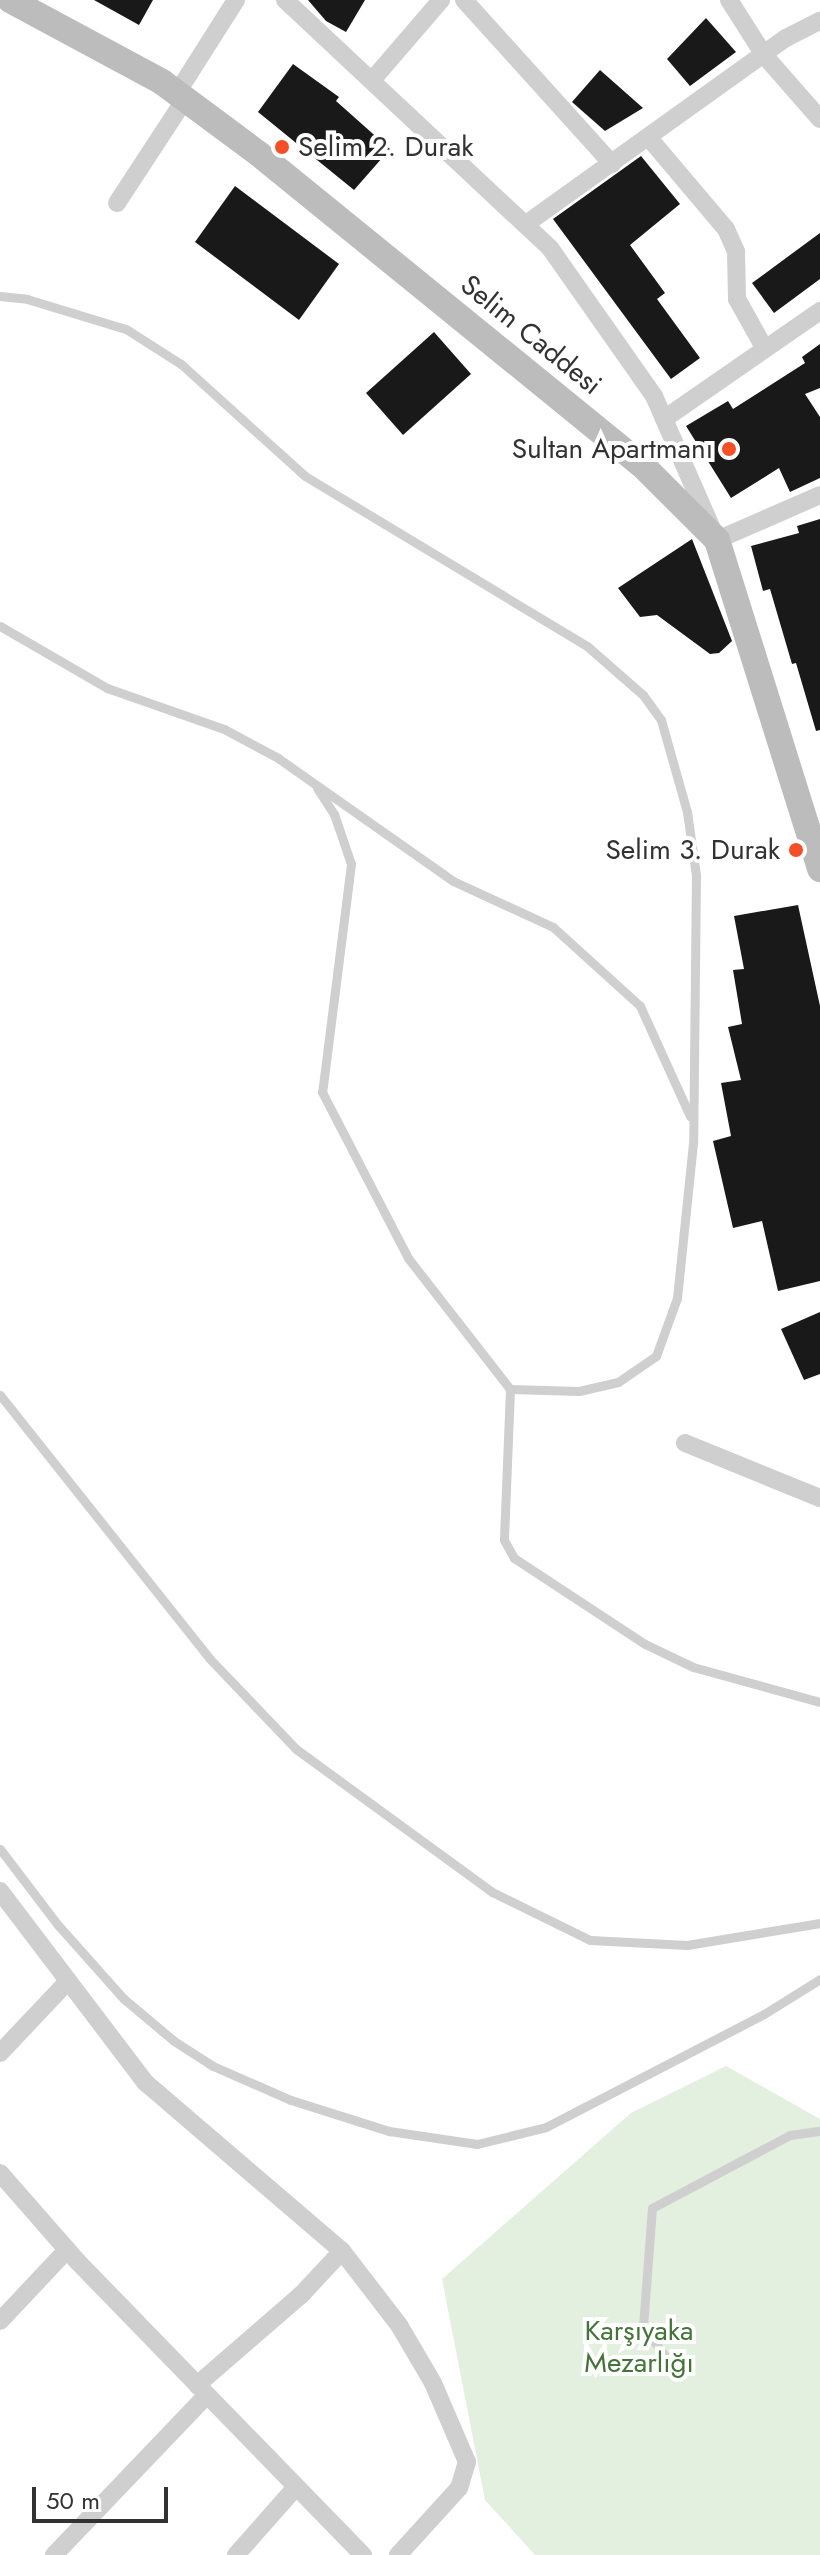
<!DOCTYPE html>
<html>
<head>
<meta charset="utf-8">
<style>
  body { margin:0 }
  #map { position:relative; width:820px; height:2555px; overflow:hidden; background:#fff; font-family:Jost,sans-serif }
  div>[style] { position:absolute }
  .green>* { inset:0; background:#e3efdf }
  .building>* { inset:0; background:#191919 }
  .lane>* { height:9px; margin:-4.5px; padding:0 4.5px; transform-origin:4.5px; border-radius:4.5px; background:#cfcfcf }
  .street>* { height:18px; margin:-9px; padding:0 9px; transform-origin:9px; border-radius:9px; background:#cfcfcf }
  .secondary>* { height:26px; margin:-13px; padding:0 13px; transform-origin:13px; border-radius:13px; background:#bcbcbc }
  .dots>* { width:22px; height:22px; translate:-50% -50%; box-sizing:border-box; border:4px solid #fff; border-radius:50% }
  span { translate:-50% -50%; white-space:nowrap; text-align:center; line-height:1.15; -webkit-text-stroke:8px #fff; paint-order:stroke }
  .poi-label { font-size:28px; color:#323232 }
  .left { translate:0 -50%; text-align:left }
  .right { translate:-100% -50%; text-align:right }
  .street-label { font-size:28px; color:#323232 }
  .park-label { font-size:28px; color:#45733a }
  .scale { position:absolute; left:32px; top:2487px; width:136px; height:36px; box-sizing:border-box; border:4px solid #323232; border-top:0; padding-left:10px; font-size:24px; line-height:28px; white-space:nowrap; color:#323232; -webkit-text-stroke:6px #fff; paint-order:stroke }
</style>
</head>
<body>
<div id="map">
  <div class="green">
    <i style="clip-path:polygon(726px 2066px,820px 2119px,820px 2555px,535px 2555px,485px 2500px,442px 2279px,631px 2113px)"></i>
  </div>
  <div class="building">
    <i style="clip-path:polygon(94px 0,153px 0,139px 25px)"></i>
    <i style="clip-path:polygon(308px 0,365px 0,346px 32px,326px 21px)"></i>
    <i style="clip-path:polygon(706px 18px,736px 52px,690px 86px,667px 59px)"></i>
    <i style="clip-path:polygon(293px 64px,339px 97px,336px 101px,390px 149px,354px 190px,258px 112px)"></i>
    <i style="clip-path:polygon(600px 70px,643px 108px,605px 131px,572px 102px)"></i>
    <i style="clip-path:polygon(641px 156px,680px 204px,630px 245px,665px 293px,657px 299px,700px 358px,671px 379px,553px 219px)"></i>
    <i style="clip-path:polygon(235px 186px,339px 264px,299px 320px,195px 242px)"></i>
    <i style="clip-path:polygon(820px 233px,820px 279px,774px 313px,752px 283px)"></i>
    <i style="clip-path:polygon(434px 332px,471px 374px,403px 435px,366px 393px)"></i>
    <i style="clip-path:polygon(820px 344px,820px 388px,805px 394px,820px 417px,820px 478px,790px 492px,779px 468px,731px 498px,686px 426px,728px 401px,733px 409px,805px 363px,802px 357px)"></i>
    <i style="clip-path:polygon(820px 519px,820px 730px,816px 731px,796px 663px,792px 664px,770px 589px,763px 591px,751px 546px,799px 533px,797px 526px)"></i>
    <i style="clip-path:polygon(692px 539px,732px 641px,719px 653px,710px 654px,657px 615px,640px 617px,618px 588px)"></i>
    <i style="clip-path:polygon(798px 905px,820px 1006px,820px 1281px,778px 1291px,762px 1221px,733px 1228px,713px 1141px,731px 1136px,721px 1083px,741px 1080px,728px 1027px,742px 1024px,733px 970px,744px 969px,734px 916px)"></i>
    <i style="clip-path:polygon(820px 1312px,820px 1374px,804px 1380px,781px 1329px)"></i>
  </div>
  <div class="lane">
    <i style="left:0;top:296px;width:27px;rotate:6deg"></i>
    <i style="left:27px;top:299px;width:103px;rotate:16.9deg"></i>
    <i style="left:126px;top:329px;width:65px;rotate:32.5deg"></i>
    <i style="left:181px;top:364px;width:167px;rotate:42.1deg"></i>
    <i style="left:305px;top:476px;width:329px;rotate:31.1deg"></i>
    <i style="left:587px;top:646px;width:74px;rotate:41.2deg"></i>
    <i style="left:643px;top:695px;width:31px;rotate:54deg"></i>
    <i style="left:661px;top:720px;width:96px;rotate:74.2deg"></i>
    <i style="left:687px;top:812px;width:64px;rotate:81.9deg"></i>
    <i style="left:696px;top:875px;width:268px;rotate:90.6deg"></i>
    <i style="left:693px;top:1143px;width:156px;rotate:95.9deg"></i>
    <i style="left:677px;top:1298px;width:62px;rotate:109.9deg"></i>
    <i style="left:656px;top:1356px;width:46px;rotate:145.6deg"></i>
    <i style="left:618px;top:1382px;width:40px;rotate:167deg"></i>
    <i style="left:579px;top:1391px;width:69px;rotate:-178.3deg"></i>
    <i style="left:510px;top:1389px;width:151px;rotate:92.3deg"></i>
    <i style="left:504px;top:1540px;width:21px;rotate:61deg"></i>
    <i style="left:514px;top:1558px;width:157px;rotate:33.3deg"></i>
    <i style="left:645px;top:1644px;width:53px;rotate:25.6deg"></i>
    <i style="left:693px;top:1667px;width:132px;rotate:15.4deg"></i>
    <i style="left:0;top:626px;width:124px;rotate:30.1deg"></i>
    <i style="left:107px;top:688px;width:124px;rotate:19.3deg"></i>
    <i style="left:224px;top:729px;width:61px;rotate:28.2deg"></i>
    <i style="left:278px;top:758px;width:214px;rotate:35.1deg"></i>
    <i style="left:453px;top:881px;width:110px;rotate:24.7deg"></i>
    <i style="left:553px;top:927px;width:118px;rotate:42.2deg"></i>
    <i style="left:640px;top:1006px;width:121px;rotate:65.6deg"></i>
    <i style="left:317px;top:788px;width:31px;rotate:57deg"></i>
    <i style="left:334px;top:814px;width:53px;rotate:71.2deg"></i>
    <i style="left:351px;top:864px;width:230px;rotate:97.2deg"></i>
    <i style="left:322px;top:1092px;width:187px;rotate:62.6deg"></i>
    <i style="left:408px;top:1258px;width:166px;rotate:52.1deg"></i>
    <i style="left:0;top:1395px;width:337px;rotate:51.5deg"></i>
    <i style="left:210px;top:1659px;width:124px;rotate:46.3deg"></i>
    <i style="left:296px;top:1749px;width:243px;rotate:36.1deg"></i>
    <i style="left:492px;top:1892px;width:109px;rotate:26.1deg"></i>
    <i style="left:590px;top:1940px;width:97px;rotate:3deg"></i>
    <i style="left:687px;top:1945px;width:135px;rotate:-9.4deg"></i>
    <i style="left:0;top:1849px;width:96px;rotate:52.7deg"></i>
    <i style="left:58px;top:1925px;width:99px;rotate:48.3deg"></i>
    <i style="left:124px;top:1999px;width:65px;rotate:40deg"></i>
    <i style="left:174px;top:2041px;width:46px;rotate:32.7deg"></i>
    <i style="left:213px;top:2066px;width:85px;rotate:23.6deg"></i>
    <i style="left:291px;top:2100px;width:103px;rotate:17.6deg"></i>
    <i style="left:389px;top:2131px;width:89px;rotate:8.4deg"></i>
    <i style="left:477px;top:2144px;width:71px;rotate:-13.8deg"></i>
    <i style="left:546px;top:2127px;width:246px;rotate:-27.4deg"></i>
    <i style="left:764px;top:2014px;width:66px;rotate:-32deg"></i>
    <i style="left:673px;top:2366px;width:49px;rotate:-127.6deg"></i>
    <i style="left:643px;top:2327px;width:119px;rotate:-85.7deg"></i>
    <i style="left:652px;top:2208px;width:156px;rotate:-27.9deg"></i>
    <i style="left:790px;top:2135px;width:30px;rotate:-8deg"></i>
  </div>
  <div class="street">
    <i style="left:285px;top:0;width:363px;rotate:43.1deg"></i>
    <i style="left:550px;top:248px;width:181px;rotate:54.9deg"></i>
    <i style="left:654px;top:396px;width:157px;rotate:66.4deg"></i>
    <i style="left:717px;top:540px;width:112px;rotate:-23.6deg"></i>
    <i style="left:464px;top:0;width:221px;rotate:47.9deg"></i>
    <i style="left:729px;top:0;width:65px;rotate:57.5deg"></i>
    <i style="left:764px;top:55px;width:85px;rotate:48.8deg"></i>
    <i style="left:374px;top:78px;width:103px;rotate:-49.3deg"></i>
    <i style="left:177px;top:93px;width:110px;rotate:-57.6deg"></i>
    <i style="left:649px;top:138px;width:119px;rotate:49.8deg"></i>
    <i style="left:726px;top:229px;width:24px;rotate:66deg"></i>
    <i style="left:736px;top:251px;width:48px;rotate:88.8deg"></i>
    <i style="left:737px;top:299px;width:57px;rotate:60.8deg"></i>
    <i style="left:117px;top:203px;width:124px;rotate:-56.8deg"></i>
    <i style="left:526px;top:224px;width:320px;rotate:-35.6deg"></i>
    <i style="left:786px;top:38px;width:38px;rotate:-27deg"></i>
    <i style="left:664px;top:419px;width:190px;rotate:-34.7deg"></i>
    <i style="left:685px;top:1443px;width:146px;rotate:22.2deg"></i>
    <i style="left:0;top:1891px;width:241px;rotate:52.8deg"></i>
    <i style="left:146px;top:2083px;width:258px;rotate:40.6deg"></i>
    <i style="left:342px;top:2251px;width:93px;rotate:52.4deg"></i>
    <i style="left:399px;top:2325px;width:67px;rotate:59.6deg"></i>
    <i style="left:433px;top:2383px;width:86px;rotate:66.7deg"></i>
    <i style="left:467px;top:2462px;width:27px;rotate:107deg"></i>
    <i style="left:459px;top:2488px;width:91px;rotate:132.3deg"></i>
    <i style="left:0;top:2053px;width:99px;rotate:-46.6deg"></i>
    <i style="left:0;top:2173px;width:118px;rotate:48.8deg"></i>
    <i style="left:78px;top:2262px;width:409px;rotate:45.8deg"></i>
    <i style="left:0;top:2321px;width:98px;rotate:-46.7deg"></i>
    <i style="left:197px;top:2385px;width:138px;rotate:-40.9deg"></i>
    <i style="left:301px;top:2295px;width:60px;rotate:-47deg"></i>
    <i style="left:54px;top:2555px;width:221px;rotate:-46.3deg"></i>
    <i style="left:236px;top:2555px;width:89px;rotate:-48.6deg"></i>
  </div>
  <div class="secondary">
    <i style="left:10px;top:0;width:173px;rotate:28.3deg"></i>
    <i style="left:162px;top:82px;width:121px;rotate:36.6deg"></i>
    <i style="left:259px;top:154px;width:492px;rotate:39.1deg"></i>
    <i style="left:641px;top:464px;width:107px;rotate:45deg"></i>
    <i style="left:717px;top:540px;width:345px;rotate:72.6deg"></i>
  </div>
  <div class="dots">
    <i style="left:282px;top:147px;background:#f54f27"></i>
    <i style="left:729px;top:449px;background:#f54f27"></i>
    <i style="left:796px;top:850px;background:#f54f27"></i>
  </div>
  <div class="poi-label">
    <span class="left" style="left:298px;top:147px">Selim 2. Durak</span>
    <span class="right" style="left:713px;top:449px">Sultan Apartmanı</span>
    <span class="right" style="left:780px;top:850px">Selim 3. Durak</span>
  </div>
  <div class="street-label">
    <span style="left:531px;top:335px;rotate:39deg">Selim Caddesi</span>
  </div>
  <div class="park-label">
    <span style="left:639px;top:2347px">Karşıyaka<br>Mezarlığı</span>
  </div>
  <div class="scale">50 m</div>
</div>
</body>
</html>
